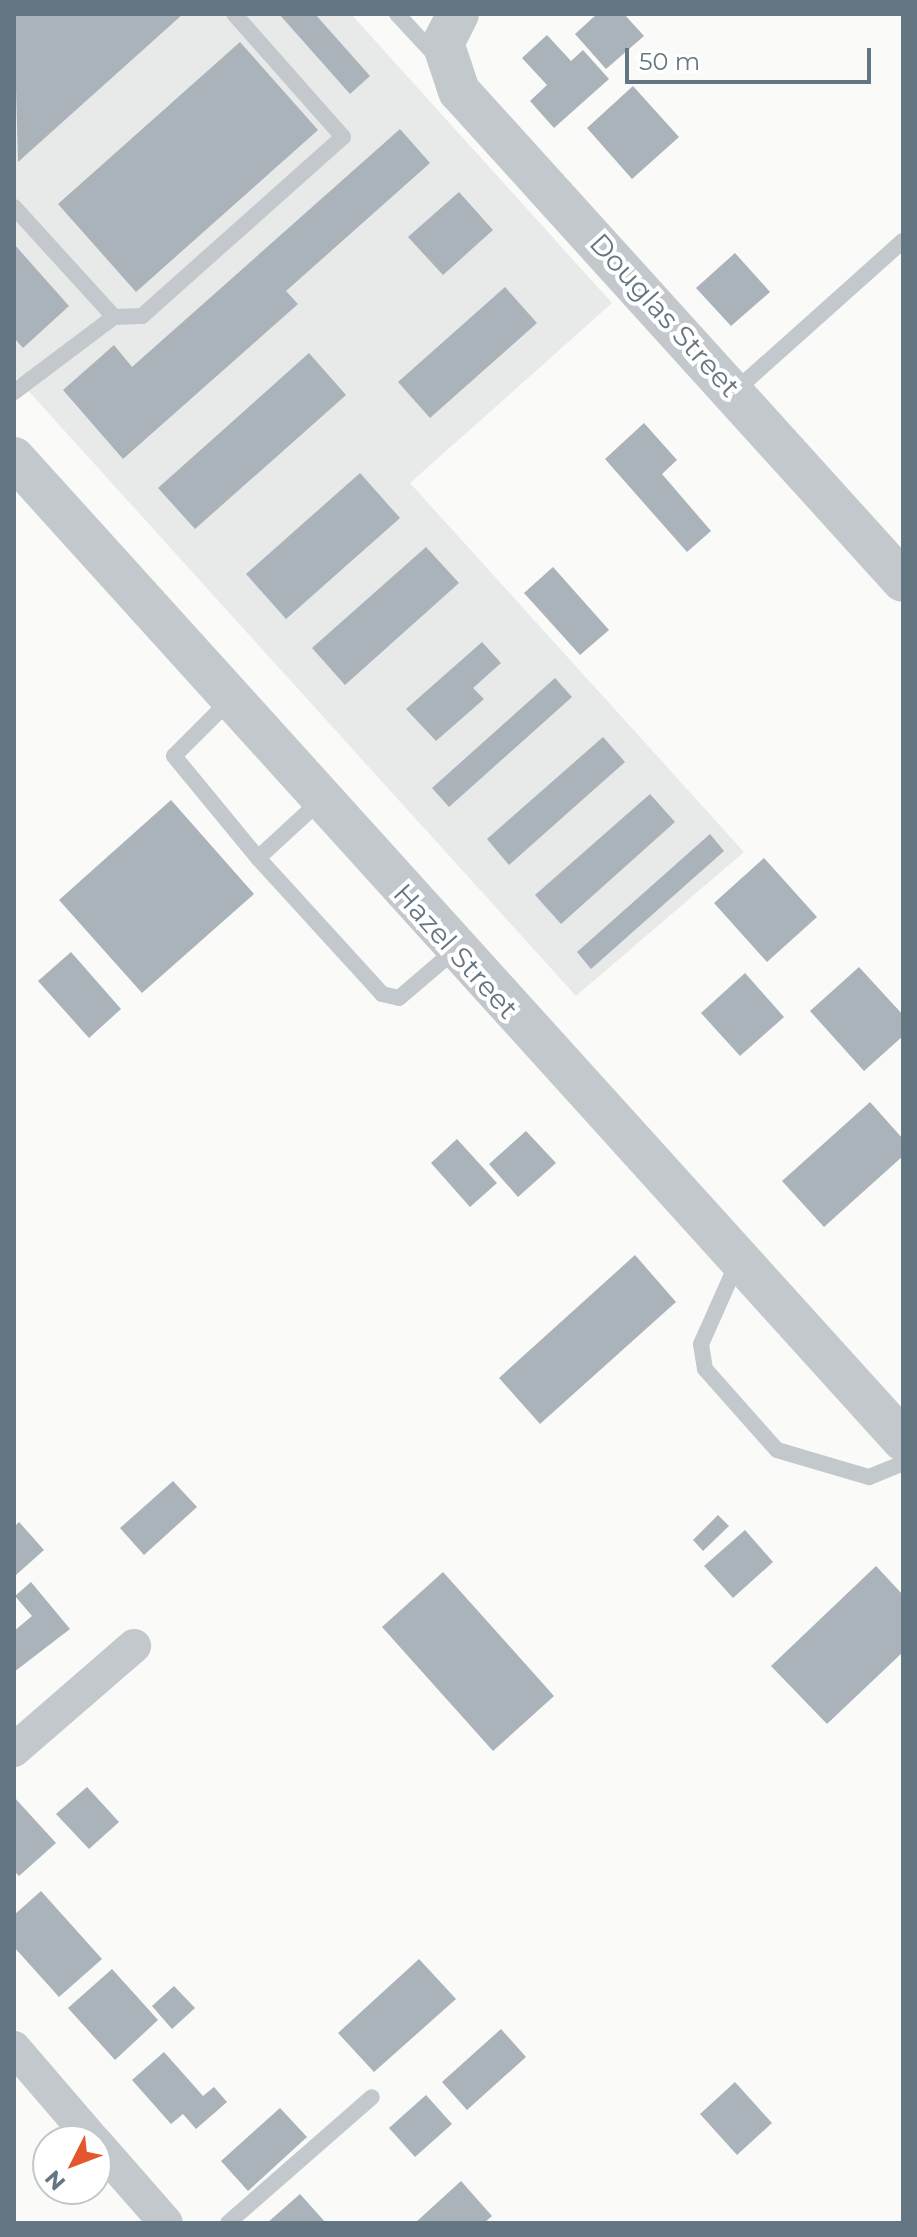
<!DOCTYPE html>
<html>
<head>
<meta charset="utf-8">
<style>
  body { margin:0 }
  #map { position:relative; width:917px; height:2237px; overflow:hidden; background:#fafaf8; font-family:Montserrat,sans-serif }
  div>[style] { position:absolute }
  .built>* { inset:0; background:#e8e9e9 }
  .building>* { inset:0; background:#aab3b9 }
  .service>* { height:16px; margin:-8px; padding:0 8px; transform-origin:8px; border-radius:8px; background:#c3c8cc }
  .minor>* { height:34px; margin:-17px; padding:0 17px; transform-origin:17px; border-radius:17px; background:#c3c8cc }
  .tertiary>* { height:42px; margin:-21px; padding:0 21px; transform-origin:21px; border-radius:21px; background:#c3c8cc }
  span { translate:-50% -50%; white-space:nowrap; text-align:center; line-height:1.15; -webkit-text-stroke:8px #fff; paint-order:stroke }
  .street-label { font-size:28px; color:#657683 }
  .frame { position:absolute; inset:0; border:16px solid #657683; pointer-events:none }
  .north { position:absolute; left:32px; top:2125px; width:80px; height:80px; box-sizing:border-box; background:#fff; border:2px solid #c1c8cd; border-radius:50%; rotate:228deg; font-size:22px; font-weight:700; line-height:32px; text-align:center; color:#657683 }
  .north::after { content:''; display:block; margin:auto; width:28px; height:36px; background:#e4572e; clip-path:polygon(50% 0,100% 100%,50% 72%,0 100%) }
  .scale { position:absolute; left:625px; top:48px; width:246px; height:36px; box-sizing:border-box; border:4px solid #657683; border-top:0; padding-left:10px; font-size:24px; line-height:28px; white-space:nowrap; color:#657683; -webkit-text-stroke:6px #fff; paint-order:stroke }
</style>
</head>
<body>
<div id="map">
  <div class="built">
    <i style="clip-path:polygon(14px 14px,351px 14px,612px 303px,410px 483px,744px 852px,576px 996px,14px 375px)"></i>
  </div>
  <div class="building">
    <i style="clip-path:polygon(14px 14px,183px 14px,18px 162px)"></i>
    <i style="clip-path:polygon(279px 14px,315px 14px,370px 76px,350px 94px)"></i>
    <i style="clip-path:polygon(597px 14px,624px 14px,644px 36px,606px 69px,575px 34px)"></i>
    <i style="clip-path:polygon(547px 35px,571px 61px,583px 50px,609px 79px,554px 128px,530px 101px,547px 85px,522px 58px)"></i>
    <i style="clip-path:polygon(240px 42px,318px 130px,136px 292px,58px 204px)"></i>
    <i style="clip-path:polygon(633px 86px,679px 137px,632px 179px,587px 128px)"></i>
    <i style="clip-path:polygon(400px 129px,430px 163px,286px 291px,298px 304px,123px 459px,63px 390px,114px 345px,132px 367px)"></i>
    <i style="clip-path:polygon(459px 192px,493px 230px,443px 275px,408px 237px)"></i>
    <i style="clip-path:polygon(14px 244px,69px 306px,23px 348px,14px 338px)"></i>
    <i style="clip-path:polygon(735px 253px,770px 292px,731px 326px,696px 288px)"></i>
    <i style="clip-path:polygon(505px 287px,537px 323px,430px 418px,398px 382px)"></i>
    <i style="clip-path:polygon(309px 353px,346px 395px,195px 529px,158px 488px)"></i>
    <i style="clip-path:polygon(644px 423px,677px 460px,662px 474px,711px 531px,687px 552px,605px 459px)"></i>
    <i style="clip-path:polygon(360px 473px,400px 518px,286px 619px,246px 574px)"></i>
    <i style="clip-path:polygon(426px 547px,459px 583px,345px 685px,312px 648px)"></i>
    <i style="clip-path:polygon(553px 567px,609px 630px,580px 655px,524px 593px)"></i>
    <i style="clip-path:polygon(482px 642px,501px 663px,473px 688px,484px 699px,436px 741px,406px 709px)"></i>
    <i style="clip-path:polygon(555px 678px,572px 697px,449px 807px,432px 788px)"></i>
    <i style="clip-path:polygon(603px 737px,625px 762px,509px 865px,487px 839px)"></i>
    <i style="clip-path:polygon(650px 794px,675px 822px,561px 924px,535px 895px)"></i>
    <i style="clip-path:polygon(171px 800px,254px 894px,142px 993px,59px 900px)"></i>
    <i style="clip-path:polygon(710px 834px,724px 851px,591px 969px,577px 952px)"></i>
    <i style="clip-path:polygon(764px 858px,817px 917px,767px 962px,714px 903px)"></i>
    <i style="clip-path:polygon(71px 952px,121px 1009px,89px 1038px,38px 981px)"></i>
    <i style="clip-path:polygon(859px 967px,903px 1015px,903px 1036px,864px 1071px,810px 1011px)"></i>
    <i style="clip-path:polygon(745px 973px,784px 1017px,740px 1056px,701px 1013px)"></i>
    <i style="clip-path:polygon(870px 1102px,903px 1139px,903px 1156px,824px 1227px,782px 1181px)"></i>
    <i style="clip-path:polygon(526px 1131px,556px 1163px,518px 1197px,489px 1164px)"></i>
    <i style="clip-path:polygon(457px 1139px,497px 1183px,470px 1207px,431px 1163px)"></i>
    <i style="clip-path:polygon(635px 1255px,676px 1302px,540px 1424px,499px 1378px)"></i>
    <i style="clip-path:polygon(173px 1481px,197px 1507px,144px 1555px,120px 1528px)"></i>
    <i style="clip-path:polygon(718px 1515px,729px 1526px,703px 1551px,693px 1540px)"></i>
    <i style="clip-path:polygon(19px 1522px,44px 1550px,16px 1575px,14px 1527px)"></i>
    <i style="clip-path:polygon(745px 1530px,773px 1562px,733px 1598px,704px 1566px)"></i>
    <i style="clip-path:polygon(876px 1566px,903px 1595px,903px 1652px,827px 1724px,771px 1666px)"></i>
    <i style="clip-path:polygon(443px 1572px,554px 1696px,493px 1751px,382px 1627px)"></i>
    <i style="clip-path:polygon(31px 1582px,70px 1629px,14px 1672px,14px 1631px,32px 1616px,15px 1596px)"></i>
    <i style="clip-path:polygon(87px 1787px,119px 1822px,89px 1849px,56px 1814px)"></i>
    <i style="clip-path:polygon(14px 1797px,56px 1843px,19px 1876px,14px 1871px)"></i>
    <i style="clip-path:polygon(41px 1891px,102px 1959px,59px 1997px,14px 1947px,14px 1915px)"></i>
    <i style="clip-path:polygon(419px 1959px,456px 1999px,374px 2072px,338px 2033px)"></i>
    <i style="clip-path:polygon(112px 1969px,158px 2020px,115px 2060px,68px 2008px)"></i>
    <i style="clip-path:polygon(174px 1986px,195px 2008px,172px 2029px,152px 2006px)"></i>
    <i style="clip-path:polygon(501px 2029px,526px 2057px,467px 2110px,442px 2082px)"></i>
    <i style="clip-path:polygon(164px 2052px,203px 2096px,214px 2087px,227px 2102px,196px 2129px,183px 2114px,171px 2124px,132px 2080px)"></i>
    <i style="clip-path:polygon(735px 2082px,772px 2123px,737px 2155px,700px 2114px)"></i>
    <i style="clip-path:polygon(426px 2095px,452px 2124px,415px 2157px,389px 2128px)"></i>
    <i style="clip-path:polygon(280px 2108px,307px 2137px,248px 2191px,221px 2161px)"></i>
    <i style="clip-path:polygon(461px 2181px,492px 2216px,484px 2223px,415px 2223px)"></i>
    <i style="clip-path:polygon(300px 2194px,326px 2223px,267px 2223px)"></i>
  </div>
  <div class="service">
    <i style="left:397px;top:14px;width:59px;rotate:47.1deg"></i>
    <i style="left:14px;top:207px;width:149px;rotate:47.7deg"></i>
    <i style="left:735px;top:391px;width:225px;rotate:-41.8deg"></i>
    <i style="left:14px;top:392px;width:125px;rotate:-36.9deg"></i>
    <i style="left:114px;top:317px;width:28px;rotate:-2deg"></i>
    <i style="left:142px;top:316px;width:269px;rotate:-41.7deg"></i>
    <i style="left:343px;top:137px;width:164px;rotate:-131.5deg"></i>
    <i style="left:230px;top:700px;width:79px;rotate:135deg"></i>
    <i style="left:174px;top:756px;width:132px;rotate:50.5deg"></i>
    <i style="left:320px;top:801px;width:84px;rotate:137.4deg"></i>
    <i style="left:258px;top:858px;width:184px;rotate:47.6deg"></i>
    <i style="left:382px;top:994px;width:17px;rotate:13deg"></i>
    <i style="left:399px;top:998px;width:74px;rotate:-40.6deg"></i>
    <i style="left:738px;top:1261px;width:91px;rotate:114deg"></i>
    <i style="left:701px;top:1344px;width:25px;rotate:81deg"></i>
    <i style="left:705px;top:1369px;width:108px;rotate:48.4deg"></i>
    <i style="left:777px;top:1450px;width:96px;rotate:16.4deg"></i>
    <i style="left:869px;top:1477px;width:37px;rotate:-22deg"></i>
    <i style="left:228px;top:2223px;width:191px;rotate:-41.2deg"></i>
  </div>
  <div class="minor">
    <i style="left:14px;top:1750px;width:159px;rotate:-40.9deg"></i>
    <i style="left:14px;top:2048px;width:123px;rotate:49.3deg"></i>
    <i style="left:96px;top:2143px;width:106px;rotate:48.8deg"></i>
  </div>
  <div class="tertiary">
    <i style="left:458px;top:14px;width:33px;rotate:117deg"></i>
    <i style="left:443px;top:43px;width:51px;rotate:71.6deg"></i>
    <i style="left:459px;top:91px;width:661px;rotate:47.82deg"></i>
    <i style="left:14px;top:458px;width:1325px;rotate:47.85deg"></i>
  </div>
  <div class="street-label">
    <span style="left:665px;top:315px;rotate:48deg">Douglas Street</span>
    <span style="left:456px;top:951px;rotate:48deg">Hazel Street</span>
  </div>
  <div class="frame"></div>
  <div class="north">N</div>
  <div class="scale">50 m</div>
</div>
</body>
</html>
